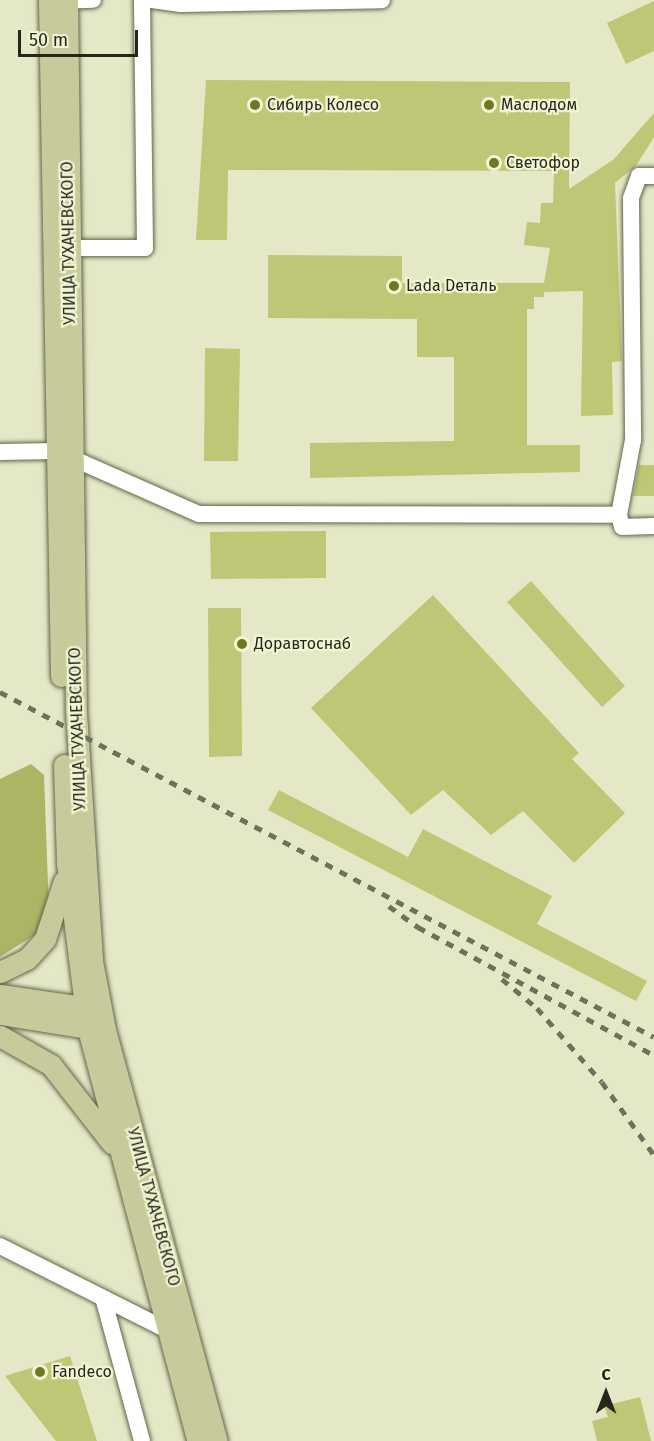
<!DOCTYPE html>
<html>
<head>
<meta charset="utf-8">
<style>
  body { margin:0 }
  #map { position:relative; width:654px; height:1441px; overflow:hidden; background:#e4e8c7; font-family:"Fira Sans",sans-serif }
  div>[style] { position:absolute }
  .forest>* { inset:0; background:#adb564 }
  .building>* { inset:0; background:#bfc776 }
  .roads { filter:drop-shadow(0 0 2px #636649) drop-shadow(0 0 2px #636649) }
  .minor>* { height:16px; margin:-8px; padding:0 8px; transform-origin:8px; border-radius:8px; background:#fff }
  .major>* { height:21px; margin:-10.5px; padding:0 10.5px; transform-origin:10.5px; border-radius:10.5px; background:#c7cb9b }
  .rail>* { height:4.5px; margin-top:-2.25px; transform-origin:0; background:repeating-linear-gradient(90deg,#6f715d 0 8px,transparent 0 16px) }
  .dots>* { width:16px; height:16px; translate:-50% -50%; box-sizing:border-box; border:3px solid #f1f5d4; border-radius:50% }
  span { translate:-50% -50%; white-space:nowrap; text-align:center; line-height:1.15; -webkit-text-stroke:4.5px #f1f5d4; paint-order:stroke }
  .poi-label { font-size:16px; color:#26271b }
  .left { translate:0 -50%; text-align:left }
  .street-label { font-size:16px; color:#26271b }
  .north { position:absolute; left:576px; top:1363px; width:60px; height:60px; -webkit-text-stroke:4px #f1f5d4; paint-order:stroke; rotate:0deg; font-size:16px; font-weight:700; line-height:24px; text-align:center; color:#26271b }
  .north::after { content:''; display:block; margin:auto; width:21px; height:27px; background:#26271b; clip-path:polygon(50% 0,100% 100%,50% 72%,0 100%) }
  .scale { position:absolute; left:18px; top:30px; width:120px; height:27px; box-sizing:border-box; border:3px solid #26271b; border-top:0; padding-left:8px; font-size:18px; line-height:21px; white-space:nowrap; color:#26271b; -webkit-text-stroke:4px #f1f5d4; paint-order:stroke }
</style>
</head>
<body>
<div id="map">
  <div class="forest">
    <i style="clip-path:polygon(31px 764px,44px 775px,49px 912px,36px 934px,0 957px,0 779px)"></i>
  </div>
  <div class="building">
    <i style="clip-path:polygon(654px 1px,654px 51px,626px 64px,607px 23px)"></i>
    <i style="clip-path:polygon(206px 80px,570px 82px,569px 189px,614px 159px,654px 113px,654px 137px,636px 166px,615px 183px,622px 361px,612px 362px,613px 415px,581px 416px,583px 291px,544px 292px,544px 297px,534px 297px,534px 309px,527px 309px,527px 445px,580px 445px,580px 472px,310px 478px,310px 443px,454px 441px,454px 357px,417px 357px,417px 319px,268px 318px,268px 255px,402px 256px,402px 283px,544px 283px,550px 248px,524px 245px,527px 222px,540px 223px,541px 203px,553px 203px,554px 171px,228px 170px,227px 240px,196px 240px)"></i>
    <i style="clip-path:polygon(205px 348px,240px 349px,238px 461px,204px 461px)"></i>
    <i style="clip-path:polygon(639px 465px,654px 465px,654px 496px,633px 496px)"></i>
    <i style="clip-path:polygon(326px 531px,326px 578px,211px 579px,210px 532px)"></i>
    <i style="clip-path:polygon(531px 581px,625px 686px,602px 707px,507px 602px)"></i>
    <i style="clip-path:polygon(433px 595px,579px 753px,572px 759px,625px 813px,574px 863px,523px 811px,491px 835px,443px 790px,411px 815px,311px 708px)"></i>
    <i style="clip-path:polygon(208px 608px,241px 608px,242px 756px,209px 757px)"></i>
    <i style="clip-path:polygon(279px 790px,408px 857px,423px 829px,552px 896px,537px 924px,647px 981px,636px 1001px,268px 810px)"></i>
    <i style="clip-path:polygon(70px 1356px,97px 1441px,56px 1441px,5px 1376px)"></i>
    <i style="clip-path:polygon(640px 1397px,651px 1441px,597px 1441px,592px 1421px,608px 1417px,604px 1406px)"></i>
  </div>
  <div class="roads">
    <div class="minor">
      <i style="left:152px;top:0;width:29px;rotate:8deg"></i>
      <i style="left:181px;top:4px;width:201px;rotate:-1.1deg"></i>
      <i style="left:56px;top:1px;width:37px;rotate:-2deg"></i>
      <i style="left:654px;top:176px;width:15px;rotate:180deg"></i>
      <i style="left:639px;top:176px;width:23px;rotate:110deg"></i>
      <i style="left:631px;top:198px;width:242px;rotate:89.5deg"></i>
      <i style="left:633px;top:440px;width:76px;rotate:100.6deg"></i>
      <i style="left:619px;top:515px;width:12px;rotate:76deg"></i>
      <i style="left:622px;top:527px;width:32px;rotate:-2deg"></i>
      <i style="left:60px;top:248px;width:85px"></i>
      <i style="left:145px;top:248px;width:248px;rotate:-90.7deg"></i>
      <i style="left:0;top:452px;width:56px;rotate:-1deg"></i>
      <i style="left:56px;top:451px;width:156px;rotate:23.8deg"></i>
      <i style="left:199px;top:514px;width:420px;rotate:0.1deg"></i>
      <i style="left:0;top:1246px;width:187px;rotate:26.7deg"></i>
      <i style="left:104px;top:1301px;width:145px;rotate:74.8deg"></i>
    </div>
    <div class="major">
      <i style="left:49px;top:0;width:676px;rotate:88.98deg"></i>
      <i style="left:67px;top:0;width:712px;rotate:89.28deg"></i>
      <i style="left:76px;top:712px;width:250px;rotate:86.3deg"></i>
      <i style="left:92px;top:961px;width:70px;rotate:79.3deg"></i>
      <i style="left:105px;top:1030px;width:426px;rotate:74.8deg"></i>
      <i style="left:64px;top:765px;width:98px;rotate:88.2deg"></i>
      <i style="left:67px;top:863px;width:167px;rotate:82.8deg"></i>
      <i style="left:88px;top:1029px;width:426px;rotate:75.1deg"></i>
      <i style="left:0;top:972px;width:30px;rotate:-26deg"></i>
      <i style="left:27px;top:959px;width:27px;rotate:-48deg"></i>
      <i style="left:45px;top:939px;width:61px;rotate:-71.9deg"></i>
      <i style="left:0;top:995px;width:97px;rotate:8.3deg"></i>
      <i style="left:0;top:1014px;width:101px;rotate:9.1deg"></i>
      <i style="left:0;top:1036px;width:59px;rotate:29.6deg"></i>
      <i style="left:51px;top:1065px;width:99px;rotate:52deg"></i>
    </div>
  </div>
  <div class="rail">
    <i style="left:0;top:692px;width:739px;rotate:27.81deg"></i>
    <i style="left:389px;top:906px;width:36px;rotate:36deg"></i>
    <i style="left:418px;top:927px;width:268px;rotate:28.5deg"></i>
    <i style="left:502px;top:979px;width:45px;rotate:39.6deg"></i>
    <i style="left:537px;top:1008px;width:98px;rotate:48.7deg"></i>
    <i style="left:602px;top:1082px;width:90px;rotate:54.5deg"></i>
  </div>
  <div class="dots">
    <i style="left:255px;top:105px;background:#717720"></i>
    <i style="left:489px;top:105px;background:#717720"></i>
    <i style="left:494px;top:163px;background:#717720"></i>
    <i style="left:394px;top:286px;background:#717720"></i>
    <i style="left:242px;top:644px;background:#717720"></i>
    <i style="left:40px;top:1372px;background:#717720"></i>
  </div>
  <div class="poi-label">
    <span class="left" style="left:267px;top:105px">Сибирь Колесо</span>
    <span class="left" style="left:501px;top:105px">Маслодом</span>
    <span class="left" style="left:506px;top:163px">Светофор</span>
    <span class="left" style="left:406px;top:286px">Lada Dеталь</span>
    <span class="left" style="left:254px;top:644px">Доравтоснаб</span>
    <span class="left" style="left:52px;top:1372px">Fandeco</span>
  </div>
  <div class="street-label">
    <span style="left:69px;top:243px;rotate:-91deg">УЛИЦА ТУХАЧЕВСКОГО</span>
    <span style="left:78px;top:729px;rotate:-92deg">УЛИЦА ТУХАЧЕВСКОГО</span>
    <span style="left:153px;top:1207px;rotate:75deg">УЛИЦА ТУХАЧЕВСКОГО</span>
  </div>
  <div class="north">С</div>
  <div class="scale">50 m</div>
</div>
</body>
</html>
